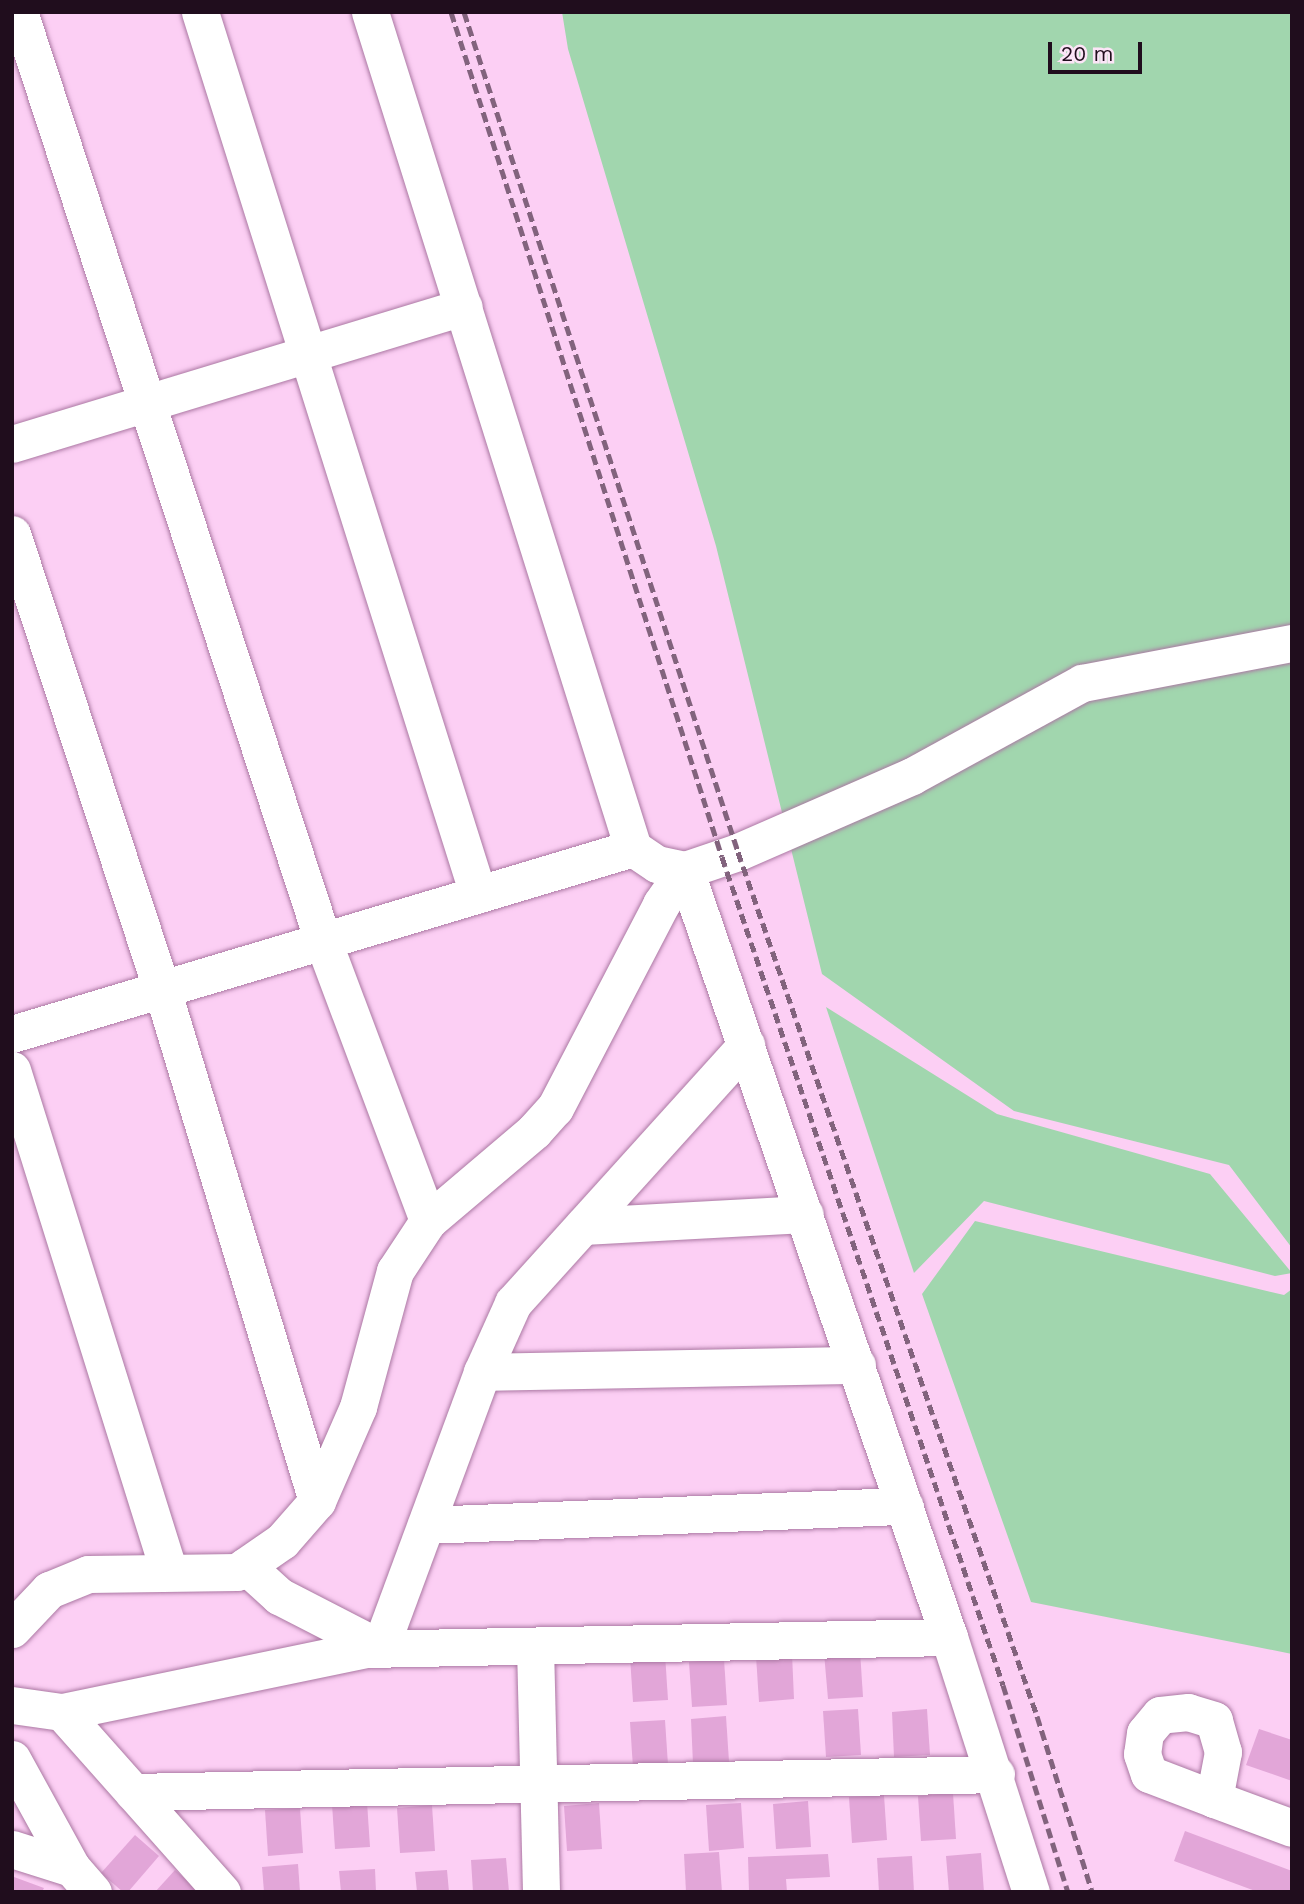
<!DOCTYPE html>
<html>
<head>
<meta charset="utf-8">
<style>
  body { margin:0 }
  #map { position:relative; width:1304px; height:1904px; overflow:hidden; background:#fccff4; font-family:"Work Sans",sans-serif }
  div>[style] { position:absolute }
  .green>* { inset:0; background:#a1d6ae }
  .building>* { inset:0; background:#e2a6d8 }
  .roads { filter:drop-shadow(0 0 2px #ab78a3) drop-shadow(0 0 2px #ab78a3) }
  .street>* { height:37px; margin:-18.5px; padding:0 18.5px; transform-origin:18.5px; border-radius:18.5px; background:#fff }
  .rail>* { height:5px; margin-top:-2.5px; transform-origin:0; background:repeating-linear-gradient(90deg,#82637d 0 10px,transparent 0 15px) }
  span { translate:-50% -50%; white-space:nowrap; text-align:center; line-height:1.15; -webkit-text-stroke:5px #fce5f7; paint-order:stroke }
  .frame { position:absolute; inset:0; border:14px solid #200d1d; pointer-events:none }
  .scale { position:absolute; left:1048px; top:42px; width:94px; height:32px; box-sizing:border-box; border:4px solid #200d1d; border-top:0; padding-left:9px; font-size:21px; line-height:24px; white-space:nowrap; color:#200d1d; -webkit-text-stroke:5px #fce5f7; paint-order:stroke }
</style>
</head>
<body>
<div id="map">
  <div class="green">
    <i style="clip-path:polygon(562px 12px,1292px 12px,1292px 1248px,1229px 1165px,1014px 1111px,822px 974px,716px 546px,568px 49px)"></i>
    <i style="clip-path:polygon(826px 1007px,997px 1114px,1210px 1174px,1292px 1273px,1275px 1276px,984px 1201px,914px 1273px)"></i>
    <i style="clip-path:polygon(975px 1221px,1284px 1295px,1292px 1289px,1292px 1654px,1031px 1602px,922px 1294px)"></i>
  </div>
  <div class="building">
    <i style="clip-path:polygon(860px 1651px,863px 1697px,828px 1699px,824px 1653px)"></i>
    <i style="clip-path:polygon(665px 1654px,668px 1700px,633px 1702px,630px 1657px)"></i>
    <i style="clip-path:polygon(792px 1654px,794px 1699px,759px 1702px,756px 1656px)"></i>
    <i style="clip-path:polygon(724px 1659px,727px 1705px,692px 1707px,689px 1662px)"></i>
    <i style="clip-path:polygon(858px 1709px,861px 1755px,826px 1757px,823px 1711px)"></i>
    <i style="clip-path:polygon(927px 1709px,930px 1755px,894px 1757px,892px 1712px)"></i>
    <i style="clip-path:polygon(726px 1716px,729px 1762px,693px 1764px,691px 1719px)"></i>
    <i style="clip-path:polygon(665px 1720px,668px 1765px,633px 1768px,630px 1722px)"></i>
    <i style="clip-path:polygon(1259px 1729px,1292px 1740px,1292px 1781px,1246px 1765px)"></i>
    <i style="clip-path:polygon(953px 1793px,956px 1839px,921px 1841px,918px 1796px)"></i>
    <i style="clip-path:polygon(884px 1795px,887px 1840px,852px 1843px,849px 1797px)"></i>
    <i style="clip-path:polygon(808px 1801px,811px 1847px,776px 1849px,773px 1804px)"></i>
    <i style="clip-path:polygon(367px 1802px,370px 1847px,335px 1849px,332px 1804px)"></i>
    <i style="clip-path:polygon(599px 1803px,602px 1849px,567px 1851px,564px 1806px)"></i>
    <i style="clip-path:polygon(741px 1803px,744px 1848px,709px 1851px,706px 1805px)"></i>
    <i style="clip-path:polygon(432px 1805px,435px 1851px,400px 1853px,397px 1808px)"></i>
    <i style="clip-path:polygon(300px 1808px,303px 1853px,268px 1856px,265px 1810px)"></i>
    <i style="clip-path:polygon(1185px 1831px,1292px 1871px,1292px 1892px,1258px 1892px,1174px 1861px)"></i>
    <i style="clip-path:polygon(135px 1835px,159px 1856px,128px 1892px,123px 1892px,101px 1873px)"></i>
    <i style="clip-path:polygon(719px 1852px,722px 1892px,686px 1892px,684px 1854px)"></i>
    <i style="clip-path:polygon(981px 1853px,984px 1892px,949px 1892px,946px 1856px)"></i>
    <i style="clip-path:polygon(828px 1854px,830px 1877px,786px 1879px,787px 1892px,749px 1892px,748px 1857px)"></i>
    <i style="clip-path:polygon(912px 1856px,914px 1892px,879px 1892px,877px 1858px)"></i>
    <i style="clip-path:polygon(506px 1858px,509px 1892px,473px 1892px,471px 1860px)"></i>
    <i style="clip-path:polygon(298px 1864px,300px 1892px,264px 1892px,262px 1867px)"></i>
    <i style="clip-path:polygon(375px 1869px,376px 1892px,341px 1892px,339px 1871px)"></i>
    <i style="clip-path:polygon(175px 1870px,200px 1892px,155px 1892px)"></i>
    <i style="clip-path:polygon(447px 1870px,449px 1892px,417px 1892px,415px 1872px)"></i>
    <i style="clip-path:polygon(14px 1877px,44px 1888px,42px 1892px,12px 1892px)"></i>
  </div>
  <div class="roads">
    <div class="street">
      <i style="left:19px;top:12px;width:977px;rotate:71.88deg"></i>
      <i style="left:323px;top:941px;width:299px;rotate:69.4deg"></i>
      <i style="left:200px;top:12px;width:925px;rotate:72.51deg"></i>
      <i style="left:370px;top:12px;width:876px;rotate:72.54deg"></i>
      <i style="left:633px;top:848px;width:29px;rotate:34deg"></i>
      <i style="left:657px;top:864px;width:29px;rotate:12deg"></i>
      <i style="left:685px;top:870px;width:56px;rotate:-18.8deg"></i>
      <i style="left:738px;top:852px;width:190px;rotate:-23.6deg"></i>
      <i style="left:912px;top:776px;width:194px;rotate:-28.7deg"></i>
      <i style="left:1082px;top:683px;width:214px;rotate:-10.8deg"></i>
      <i style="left:12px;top:444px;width:472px;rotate:-16.9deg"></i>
      <i style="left:12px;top:534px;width:479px;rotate:71.8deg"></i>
      <i style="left:162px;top:989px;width:535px;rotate:73.16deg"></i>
      <i style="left:685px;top:870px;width:811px;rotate:71.01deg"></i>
      <i style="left:949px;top:1637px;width:268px;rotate:72.2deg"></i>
      <i style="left:12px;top:1034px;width:648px;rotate:-16.67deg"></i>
      <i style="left:12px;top:1070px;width:526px;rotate:72.63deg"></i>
      <i style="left:583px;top:1226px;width:222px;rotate:-3.1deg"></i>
      <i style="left:482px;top:1372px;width:375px;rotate:-1.1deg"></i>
      <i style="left:426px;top:1525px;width:479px;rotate:-2.3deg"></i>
      <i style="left:246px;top:1566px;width:45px;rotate:42.3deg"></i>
      <i style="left:279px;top:1596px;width:114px;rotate:27.2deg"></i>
      <i style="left:380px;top:1648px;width:294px;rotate:-69.7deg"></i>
      <i style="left:482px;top:1372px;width:76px;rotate:-65.8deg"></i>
      <i style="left:513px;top:1303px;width:348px;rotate:-47.9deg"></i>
      <i style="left:12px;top:1629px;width:54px;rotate:-46.5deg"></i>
      <i style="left:49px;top:1590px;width:42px;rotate:-22.3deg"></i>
      <i style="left:88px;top:1574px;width:149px;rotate:-0.8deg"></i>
      <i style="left:237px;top:1572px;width:55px;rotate:-34.6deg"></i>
      <i style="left:282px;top:1541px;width:53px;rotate:-48.8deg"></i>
      <i style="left:317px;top:1501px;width:103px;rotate:-66.4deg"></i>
      <i style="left:358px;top:1407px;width:141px;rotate:-74.8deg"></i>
      <i style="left:395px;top:1271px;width:60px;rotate:-56.6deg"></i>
      <i style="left:428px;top:1221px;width:139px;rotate:-40.3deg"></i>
      <i style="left:534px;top:1131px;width:31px;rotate:-48deg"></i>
      <i style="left:555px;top:1108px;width:230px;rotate:-62.5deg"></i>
      <i style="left:661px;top:904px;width:42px;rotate:-54.8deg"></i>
      <i style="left:535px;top:1646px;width:246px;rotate:88.6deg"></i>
      <i style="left:12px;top:1705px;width:50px;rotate:8deg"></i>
      <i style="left:62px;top:1712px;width:310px;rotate:-11.7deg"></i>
      <i style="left:366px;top:1649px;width:583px;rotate:-1.18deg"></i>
      <i style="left:62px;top:1712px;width:241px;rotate:48.4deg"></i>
      <i style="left:12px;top:1759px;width:124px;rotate:61.2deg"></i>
      <i style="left:72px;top:1868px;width:32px;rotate:49deg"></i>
      <i style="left:133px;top:1792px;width:863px;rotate:-1.19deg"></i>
      <i style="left:1214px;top:1799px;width:48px;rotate:-79.2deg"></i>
      <i style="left:1223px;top:1752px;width:33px;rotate:-106deg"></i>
      <i style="left:1214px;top:1720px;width:27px;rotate:-163deg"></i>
      <i style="left:1188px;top:1712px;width:28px;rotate:174deg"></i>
      <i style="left:1160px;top:1715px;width:23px;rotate:130deg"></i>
      <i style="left:1145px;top:1733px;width:21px;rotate:98deg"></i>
      <i style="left:1142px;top:1754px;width:21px;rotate:71deg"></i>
      <i style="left:1149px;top:1774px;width:70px;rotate:21deg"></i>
      <i style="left:1214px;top:1799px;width:83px;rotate:20.4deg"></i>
      <i style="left:12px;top:1849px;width:63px;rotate:17.6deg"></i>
    </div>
  </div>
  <div class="rail">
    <i style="left:451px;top:12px;width:887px;rotate:72.22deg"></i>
    <i style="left:722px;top:857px;width:874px;rotate:71.25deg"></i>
    <i style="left:1003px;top:1685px;width:217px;rotate:72.6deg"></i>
    <i style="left:464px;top:12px;width:884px;rotate:71.93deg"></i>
    <i style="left:738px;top:852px;width:914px;rotate:70.91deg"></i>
    <i style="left:1037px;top:1716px;width:184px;rotate:72.6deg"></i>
  </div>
  <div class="frame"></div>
  <div class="scale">20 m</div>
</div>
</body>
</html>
